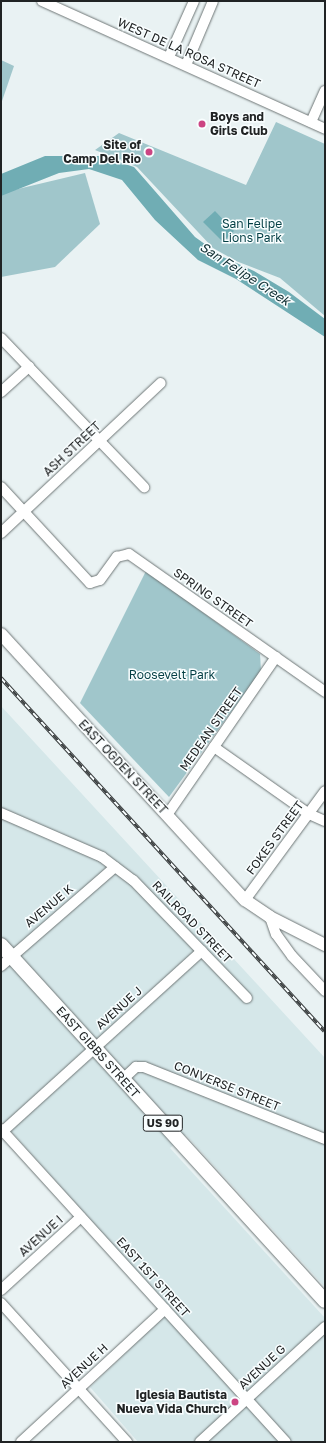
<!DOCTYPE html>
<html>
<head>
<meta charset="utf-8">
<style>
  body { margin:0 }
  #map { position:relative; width:326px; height:1443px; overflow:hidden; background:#e9f2f3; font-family:"Golos Text",sans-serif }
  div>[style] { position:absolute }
  .built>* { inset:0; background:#d5e7e9 }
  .green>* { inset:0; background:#a0c6cb }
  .water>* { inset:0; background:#70adb4 }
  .roads { filter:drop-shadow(0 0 1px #6e7676) drop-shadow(0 0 1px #6e7676) }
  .minor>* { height:10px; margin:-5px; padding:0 5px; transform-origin:5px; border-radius:5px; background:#fff }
  .major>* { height:12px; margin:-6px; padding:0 6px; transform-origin:6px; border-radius:6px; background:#fff }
  .highway>* { height:14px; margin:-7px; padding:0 7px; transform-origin:7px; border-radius:7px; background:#fff }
  .rail>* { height:3.5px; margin-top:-1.75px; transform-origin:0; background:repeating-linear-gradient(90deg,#f9feff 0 6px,#3c4041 0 12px); box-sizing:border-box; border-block:1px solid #3c4041 }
  .dots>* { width:11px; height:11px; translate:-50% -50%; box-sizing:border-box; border:2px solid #f9feff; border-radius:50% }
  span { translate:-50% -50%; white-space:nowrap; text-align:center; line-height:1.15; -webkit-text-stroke:3px #f9feff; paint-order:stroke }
  .shield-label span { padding:1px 3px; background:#f9feff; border:1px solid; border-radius:3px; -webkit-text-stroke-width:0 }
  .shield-label { font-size:11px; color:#202324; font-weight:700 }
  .street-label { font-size:12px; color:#202324 }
  .poi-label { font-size:12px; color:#202324; font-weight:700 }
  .left { translate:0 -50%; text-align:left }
  .right { translate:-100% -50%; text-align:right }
  .park-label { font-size:12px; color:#043f45 }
  .water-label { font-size:13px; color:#123135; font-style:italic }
  .frame { position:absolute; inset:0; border:2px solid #202324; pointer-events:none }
</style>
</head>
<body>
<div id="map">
  <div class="built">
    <i style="clip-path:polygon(1px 706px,325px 1058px,325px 1287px,186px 1135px,170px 1148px,325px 1318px,325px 1442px,138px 1442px,90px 1387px,171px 1310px,1px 1120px)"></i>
  </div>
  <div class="green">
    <i style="clip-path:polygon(1px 60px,14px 66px,1px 104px)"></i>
    <i style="clip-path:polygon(276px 122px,325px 144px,325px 316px,280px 278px,236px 261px,213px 248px,137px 167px,95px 150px,119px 133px,246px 185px)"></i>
    <i style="clip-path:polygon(85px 173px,100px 224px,55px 267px,1px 277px,1px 193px)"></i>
    <i style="clip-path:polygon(146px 571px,260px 654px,261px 671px,169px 797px,80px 703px)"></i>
  </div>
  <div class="water">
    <i style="clip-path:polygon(45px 156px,101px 156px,134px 167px,195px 237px,223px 257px,254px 271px,289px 292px,325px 319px,325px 337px,236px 279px,198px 260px,155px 220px,122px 180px,89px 169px,59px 173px,1px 196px,1px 174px)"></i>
    <i style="clip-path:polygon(215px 211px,234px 231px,223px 242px,203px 222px)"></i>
  </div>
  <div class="roads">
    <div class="minor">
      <i style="left:42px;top:1px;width:311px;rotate:24.3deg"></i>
      <i style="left:169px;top:57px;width:61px;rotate:-65.9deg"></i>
      <i style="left:186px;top:65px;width:69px;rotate:-67.1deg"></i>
      <i style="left:311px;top:122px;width:34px;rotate:-66deg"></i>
      <i style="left:1px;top:338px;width:207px;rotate:46.2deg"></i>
      <i style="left:1px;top:392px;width:38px;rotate:-42deg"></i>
      <i style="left:1px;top:487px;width:131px;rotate:47.2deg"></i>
      <i style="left:90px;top:583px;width:10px;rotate:-17deg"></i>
      <i style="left:100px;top:580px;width:29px;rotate:-54deg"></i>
      <i style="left:117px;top:557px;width:12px;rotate:-14deg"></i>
      <i style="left:129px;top:554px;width:240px;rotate:35.1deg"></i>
      <i style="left:1px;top:533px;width:219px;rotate:-43.2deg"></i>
      <i style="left:214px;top:747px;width:116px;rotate:35.2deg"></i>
      <i style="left:309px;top:814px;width:17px;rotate:24deg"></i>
      <i style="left:1px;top:813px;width:110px;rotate:23.5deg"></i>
      <i style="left:102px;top:857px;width:39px;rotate:37deg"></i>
      <i style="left:133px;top:880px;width:164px;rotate:46deg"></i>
      <i style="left:167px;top:815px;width:192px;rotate:-55.4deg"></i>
      <i style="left:245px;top:900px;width:135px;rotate:-53.7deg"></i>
      <i style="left:270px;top:917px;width:18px;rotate:71deg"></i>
      <i style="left:276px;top:934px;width:27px;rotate:54deg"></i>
      <i style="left:292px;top:956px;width:48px;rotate:46.7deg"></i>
      <i style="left:1px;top:966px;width:151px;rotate:-41deg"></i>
      <i style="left:123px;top:1079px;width:18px;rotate:-43deg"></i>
      <i style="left:136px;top:1067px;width:8px"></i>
      <i style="left:144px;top:1067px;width:195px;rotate:21.7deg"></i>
      <i style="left:1px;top:1129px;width:423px;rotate:47.7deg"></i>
      <i style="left:1px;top:1133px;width:271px;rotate:-42.2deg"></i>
      <i style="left:1px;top:1290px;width:108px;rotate:-42.4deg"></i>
      <i style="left:1px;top:1303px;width:188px;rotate:47.8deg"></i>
      <i style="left:21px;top:1442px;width:196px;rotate:-42.7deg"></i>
      <i style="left:200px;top:1442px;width:170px;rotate:-42.6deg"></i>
    </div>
    <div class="major">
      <i style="left:1px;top:634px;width:361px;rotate:47.5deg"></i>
      <i style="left:245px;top:900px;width:30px;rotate:34deg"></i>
      <i style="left:270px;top:917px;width:62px;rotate:27deg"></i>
    </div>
    <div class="highway">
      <i style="left:1px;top:945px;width:481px;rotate:47.7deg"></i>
    </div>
  </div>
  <div class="rail">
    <i style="left:1px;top:678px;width:479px;rotate:47.5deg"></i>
  </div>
  <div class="dots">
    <i style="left:202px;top:124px;background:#cc4583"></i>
    <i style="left:149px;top:152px;background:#cc4583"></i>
    <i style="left:235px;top:1402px;background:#cc4583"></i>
  </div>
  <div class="shield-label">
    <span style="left:163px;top:1123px">US 90</span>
  </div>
  <div class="street-label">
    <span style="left:189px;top:53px;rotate:24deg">WEST DE LA ROSA STREET</span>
    <span style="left:72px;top:449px;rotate:-43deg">ASH STREET</span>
    <span style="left:213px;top:598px;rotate:35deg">SPRING STREET</span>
    <span style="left:211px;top:729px;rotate:-55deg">MEDEAN STREET</span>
    <span style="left:123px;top:767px;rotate:47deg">EAST OGDEN STREET</span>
    <span style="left:275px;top:838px;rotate:-54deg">FOKES STREET</span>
    <span style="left:49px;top:906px;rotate:-40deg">AVENUE K</span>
    <span style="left:192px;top:922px;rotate:46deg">RAILROAD STREET</span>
    <span style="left:119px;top:1008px;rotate:-42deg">AVENUE J</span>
    <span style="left:98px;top:1052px;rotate:48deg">EAST GIBBS STREET</span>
    <span style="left:227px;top:1086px;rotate:22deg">CONVERSE STREET</span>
    <span style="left:41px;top:1236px;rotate:-42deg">AVENUE I</span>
    <span style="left:153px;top:1277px;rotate:48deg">EAST 1ST STREET</span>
    <span style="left:84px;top:1366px;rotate:-43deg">AVENUE H</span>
    <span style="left:262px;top:1367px;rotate:-43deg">AVENUE G</span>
  </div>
  <div class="poi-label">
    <span class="left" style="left:210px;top:124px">Boys and<br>Girls Club</span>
    <span class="right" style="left:141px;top:152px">Site of<br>Camp Del Rio</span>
    <span class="right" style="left:227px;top:1402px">Iglesia Bautista<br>Nueva Vida Church</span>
  </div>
  <div class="park-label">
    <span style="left:252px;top:231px">San Felipe<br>Lions Park</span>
    <span style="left:172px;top:675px">Roosevelt Park</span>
  </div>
  <div class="water-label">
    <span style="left:245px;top:274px;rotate:33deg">San Felipe Creek</span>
  </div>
  <div class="frame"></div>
</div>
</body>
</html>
